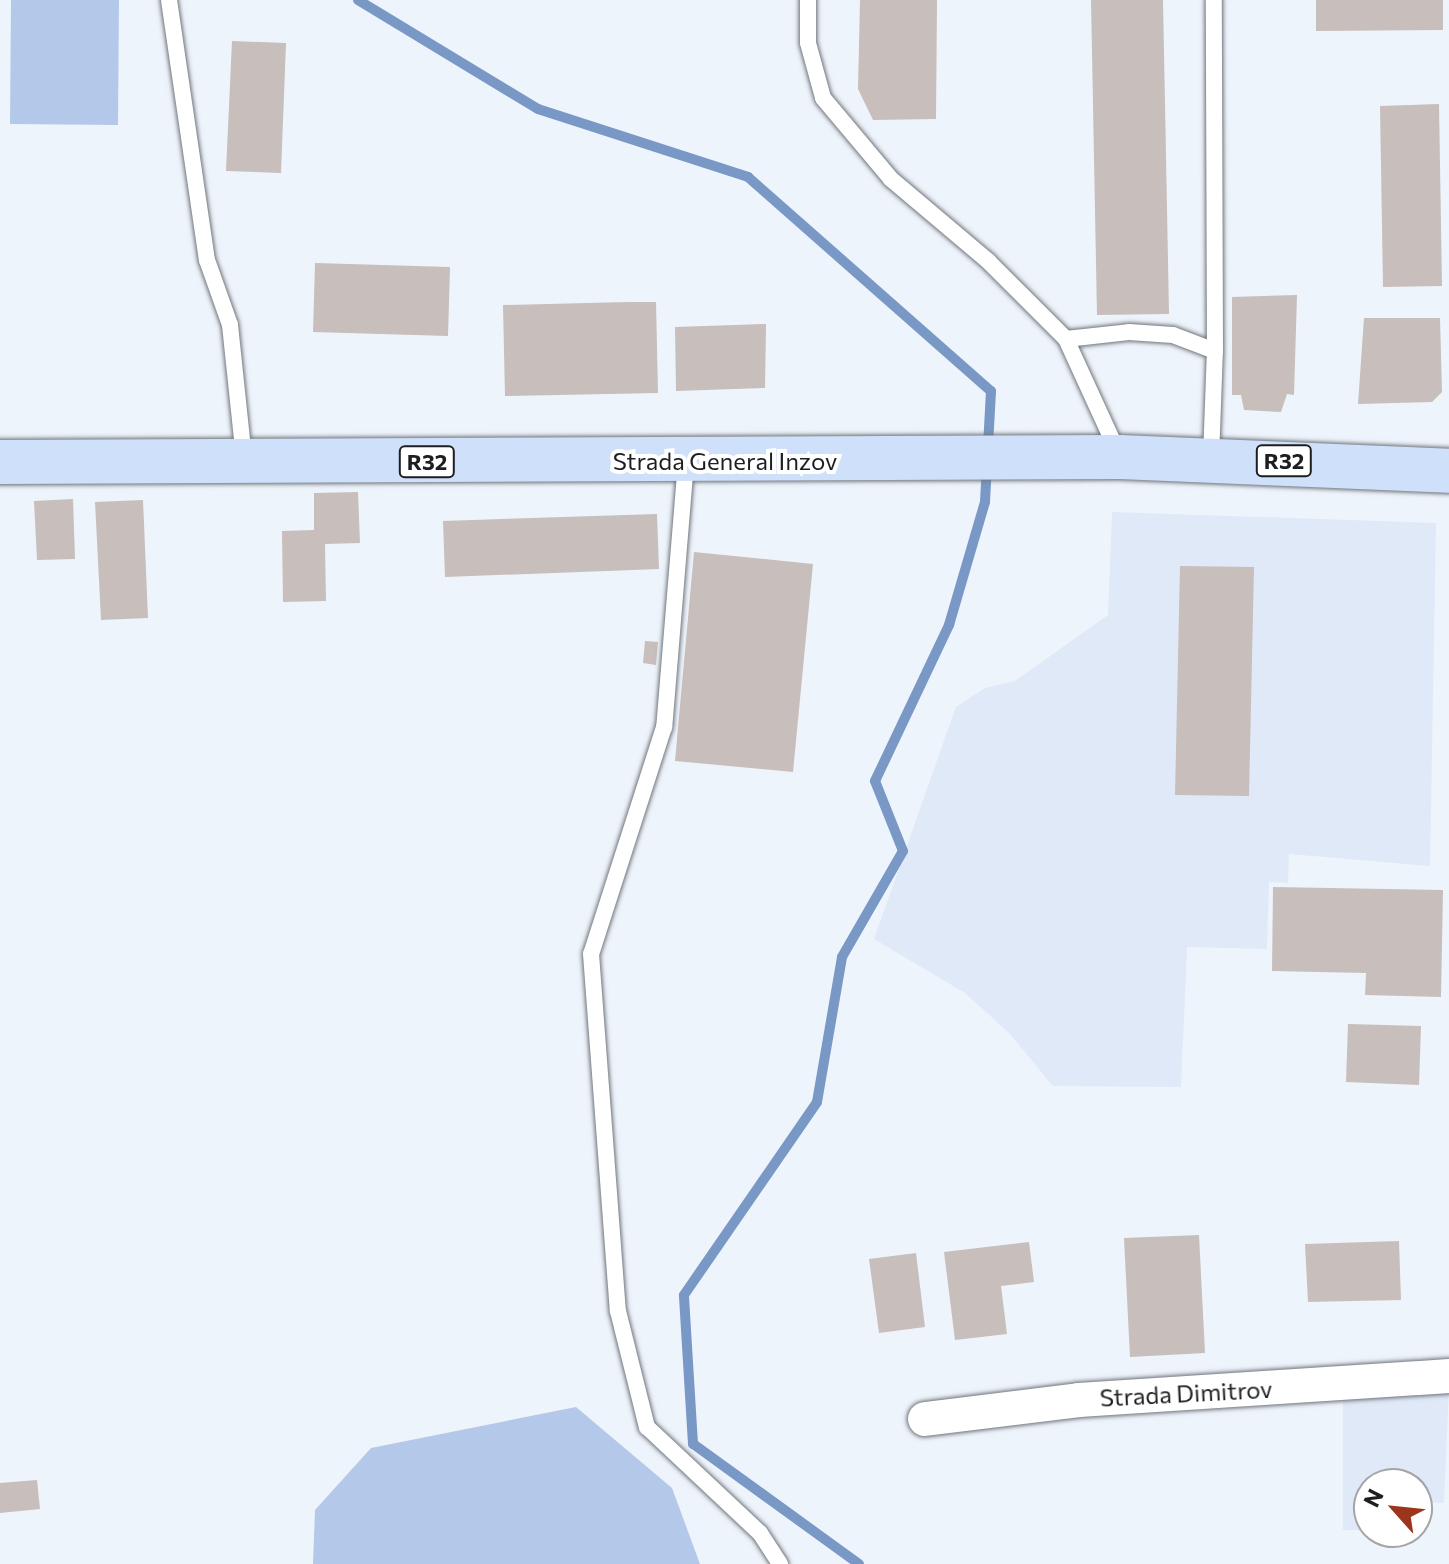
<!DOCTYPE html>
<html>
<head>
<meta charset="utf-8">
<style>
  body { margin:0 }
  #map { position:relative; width:1449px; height:1564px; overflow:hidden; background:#eef4fb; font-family:Commissioner,sans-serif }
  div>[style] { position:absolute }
  .built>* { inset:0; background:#e0e9f8 }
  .green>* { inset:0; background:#b4c9e9 }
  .stream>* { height:10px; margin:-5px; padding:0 5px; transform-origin:5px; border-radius:5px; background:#7998c6 }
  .building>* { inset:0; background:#c8bebb }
  .roads { filter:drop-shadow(0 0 2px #71767d) drop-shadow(0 0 2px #71767d) }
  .service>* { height:16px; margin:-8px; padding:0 8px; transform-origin:8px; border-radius:8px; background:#fff }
  .minor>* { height:34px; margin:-17px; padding:0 17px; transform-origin:17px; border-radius:17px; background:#fff }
  .primary>* { height:44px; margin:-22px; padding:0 22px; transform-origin:22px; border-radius:22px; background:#cfe0fa }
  span { translate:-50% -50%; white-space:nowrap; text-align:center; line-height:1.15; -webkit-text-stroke:8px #fff; paint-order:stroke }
  .shield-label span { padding:2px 6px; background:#fff; border:2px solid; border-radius:6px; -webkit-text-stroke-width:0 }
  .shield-label { font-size:22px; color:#1c1e20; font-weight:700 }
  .street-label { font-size:24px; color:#1c1e20 }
  .north { position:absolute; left:1353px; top:1468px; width:80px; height:80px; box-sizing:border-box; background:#fff; border:2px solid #a4a5a6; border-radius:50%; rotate:297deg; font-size:22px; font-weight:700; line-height:32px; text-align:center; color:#1c1e20 }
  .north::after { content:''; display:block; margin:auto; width:28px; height:36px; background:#9d341c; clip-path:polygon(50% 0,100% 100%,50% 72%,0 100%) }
</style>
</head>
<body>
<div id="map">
  <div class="built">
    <i style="clip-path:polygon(1112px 512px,1436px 523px,1430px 866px,1289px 854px,1288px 883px,1269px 882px,1267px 949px,1187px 947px,1181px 1087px,1053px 1086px,1009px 1033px,965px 993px,874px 939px,956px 707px,985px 688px,1015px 681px,1108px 615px)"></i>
    <i style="clip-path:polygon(1449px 1387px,1444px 1503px,1417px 1502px,1417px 1484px,1369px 1484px,1369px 1530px,1343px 1530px,1343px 1397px)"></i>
  </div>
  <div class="green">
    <i style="clip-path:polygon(11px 0,119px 0,118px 125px,10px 124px)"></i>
    <i style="clip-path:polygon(576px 1407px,672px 1488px,700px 1564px,313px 1564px,315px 1510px,371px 1448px)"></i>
  </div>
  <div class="stream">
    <i style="left:358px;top:0;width:210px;rotate:31.2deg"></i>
    <i style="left:538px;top:109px;width:221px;rotate:17.9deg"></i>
    <i style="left:748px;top:177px;width:324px;rotate:41.4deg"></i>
    <i style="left:991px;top:391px;width:56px;rotate:93.1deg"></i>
    <i style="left:859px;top:1564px;width:205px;rotate:-144.1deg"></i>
    <i style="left:693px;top:1444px;width:149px;rotate:-93.5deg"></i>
    <i style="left:684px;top:1295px;width:234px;rotate:-55.4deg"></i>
    <i style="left:817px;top:1102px;width:147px;rotate:-80.2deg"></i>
    <i style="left:842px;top:957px;width:122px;rotate:-60.1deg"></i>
    <i style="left:903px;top:851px;width:75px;rotate:-111.8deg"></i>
    <i style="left:875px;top:781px;width:173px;rotate:-64.6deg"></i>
    <i style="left:949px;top:625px;width:128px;rotate:-73.7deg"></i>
    <i style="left:985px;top:502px;width:35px;rotate:-87deg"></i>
  </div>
  <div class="building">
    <i style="clip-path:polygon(860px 0,937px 0,936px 119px,873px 120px,858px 89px)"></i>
    <i style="clip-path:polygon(1091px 0,1163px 0,1169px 314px,1097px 315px)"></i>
    <i style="clip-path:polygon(1316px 0,1443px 0,1443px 30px,1316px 31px)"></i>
    <i style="clip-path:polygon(232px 41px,286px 43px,281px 173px,226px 171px)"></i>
    <i style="clip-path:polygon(1439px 104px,1442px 286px,1383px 287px,1380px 106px)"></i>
    <i style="clip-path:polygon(315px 263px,450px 267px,448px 336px,313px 332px)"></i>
    <i style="clip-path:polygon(1297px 295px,1294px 395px,1287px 394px,1281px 412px,1244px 410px,1241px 395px,1232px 395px,1232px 297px)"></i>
    <i style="clip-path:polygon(628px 302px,656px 302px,658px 393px,505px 396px,503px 305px)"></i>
    <i style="clip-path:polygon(1364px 318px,1440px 318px,1442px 392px,1432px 402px,1358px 404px)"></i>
    <i style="clip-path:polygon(766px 324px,765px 388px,676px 391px,675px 327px)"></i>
    <i style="clip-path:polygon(358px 492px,360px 543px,325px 544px,326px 601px,283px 602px,282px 531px,314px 530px,314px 493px)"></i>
    <i style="clip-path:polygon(73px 499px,75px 559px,37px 560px,34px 501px)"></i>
    <i style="clip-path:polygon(143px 500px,148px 618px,101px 620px,95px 502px)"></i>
    <i style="clip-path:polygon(657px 514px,659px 569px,445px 577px,443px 521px)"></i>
    <i style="clip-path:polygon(694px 552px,813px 564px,793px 772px,675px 761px)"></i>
    <i style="clip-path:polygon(1180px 566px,1254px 567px,1249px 796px,1175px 795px)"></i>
    <i style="clip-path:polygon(645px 641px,658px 642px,656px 665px,643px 663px)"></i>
    <i style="clip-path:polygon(1273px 887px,1443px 890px,1441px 997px,1365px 995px,1366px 973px,1272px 971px)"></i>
    <i style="clip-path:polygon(1348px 1024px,1421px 1026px,1419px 1085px,1346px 1082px)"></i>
    <i style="clip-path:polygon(1199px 1235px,1205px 1353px,1130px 1357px,1124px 1238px)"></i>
    <i style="clip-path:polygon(1399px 1241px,1401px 1300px,1308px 1302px,1305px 1244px)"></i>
    <i style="clip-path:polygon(1029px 1242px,1034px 1282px,1001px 1286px,1007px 1334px,955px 1340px,944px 1252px)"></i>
    <i style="clip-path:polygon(916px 1253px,925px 1327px,879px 1333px,869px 1259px)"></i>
    <i style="clip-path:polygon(37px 1480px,40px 1509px,0 1513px,0 1483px)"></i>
  </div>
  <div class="roads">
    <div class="service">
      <i style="left:169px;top:0;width:263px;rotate:81.7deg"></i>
      <i style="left:207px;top:260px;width:69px;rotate:70.5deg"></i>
      <i style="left:230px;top:325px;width:135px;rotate:84deg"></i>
      <i style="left:808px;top:0;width:43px;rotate:90deg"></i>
      <i style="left:808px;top:43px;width:57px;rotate:74.7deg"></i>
      <i style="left:823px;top:98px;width:106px;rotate:50deg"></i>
      <i style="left:891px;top:179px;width:127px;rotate:40.2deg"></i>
      <i style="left:988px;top:261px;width:110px;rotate:45deg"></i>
      <i style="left:1066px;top:339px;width:128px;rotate:65.4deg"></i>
      <i style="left:1066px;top:339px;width:63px;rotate:-6.3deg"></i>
      <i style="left:1129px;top:332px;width:44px;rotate:3.9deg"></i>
      <i style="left:1173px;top:335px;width:45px;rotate:20.9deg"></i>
      <i style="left:1215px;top:351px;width:351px;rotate:-90.2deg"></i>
      <i style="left:1211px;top:458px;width:107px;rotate:-87.9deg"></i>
      <i style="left:686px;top:462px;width:266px;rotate:94.7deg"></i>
      <i style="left:664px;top:727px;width:238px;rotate:107.8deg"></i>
      <i style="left:591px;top:954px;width:358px;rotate:85.7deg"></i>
      <i style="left:618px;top:1311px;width:120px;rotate:76deg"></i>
      <i style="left:647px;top:1427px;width:155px;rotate:43.2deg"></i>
      <i style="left:760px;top:1533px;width:37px;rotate:57deg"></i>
    </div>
    <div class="minor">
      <i style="left:925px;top:1419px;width:155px;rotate:-7deg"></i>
      <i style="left:1079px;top:1400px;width:371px;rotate:-3.7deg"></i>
    </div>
    <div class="primary">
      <i style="left:0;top:462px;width:1120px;rotate:-0.26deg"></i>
      <i style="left:1120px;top:457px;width:329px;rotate:2.4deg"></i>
    </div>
  </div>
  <div class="shield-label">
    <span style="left:1284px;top:461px">R32</span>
    <span style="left:427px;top:462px">R32</span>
  </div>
  <div class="street-label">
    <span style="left:725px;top:461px">Strada General Inzov</span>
    <span style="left:1186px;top:1393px;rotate:-3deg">Strada Dimitrov</span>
  </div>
  <div class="north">N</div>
</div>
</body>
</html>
